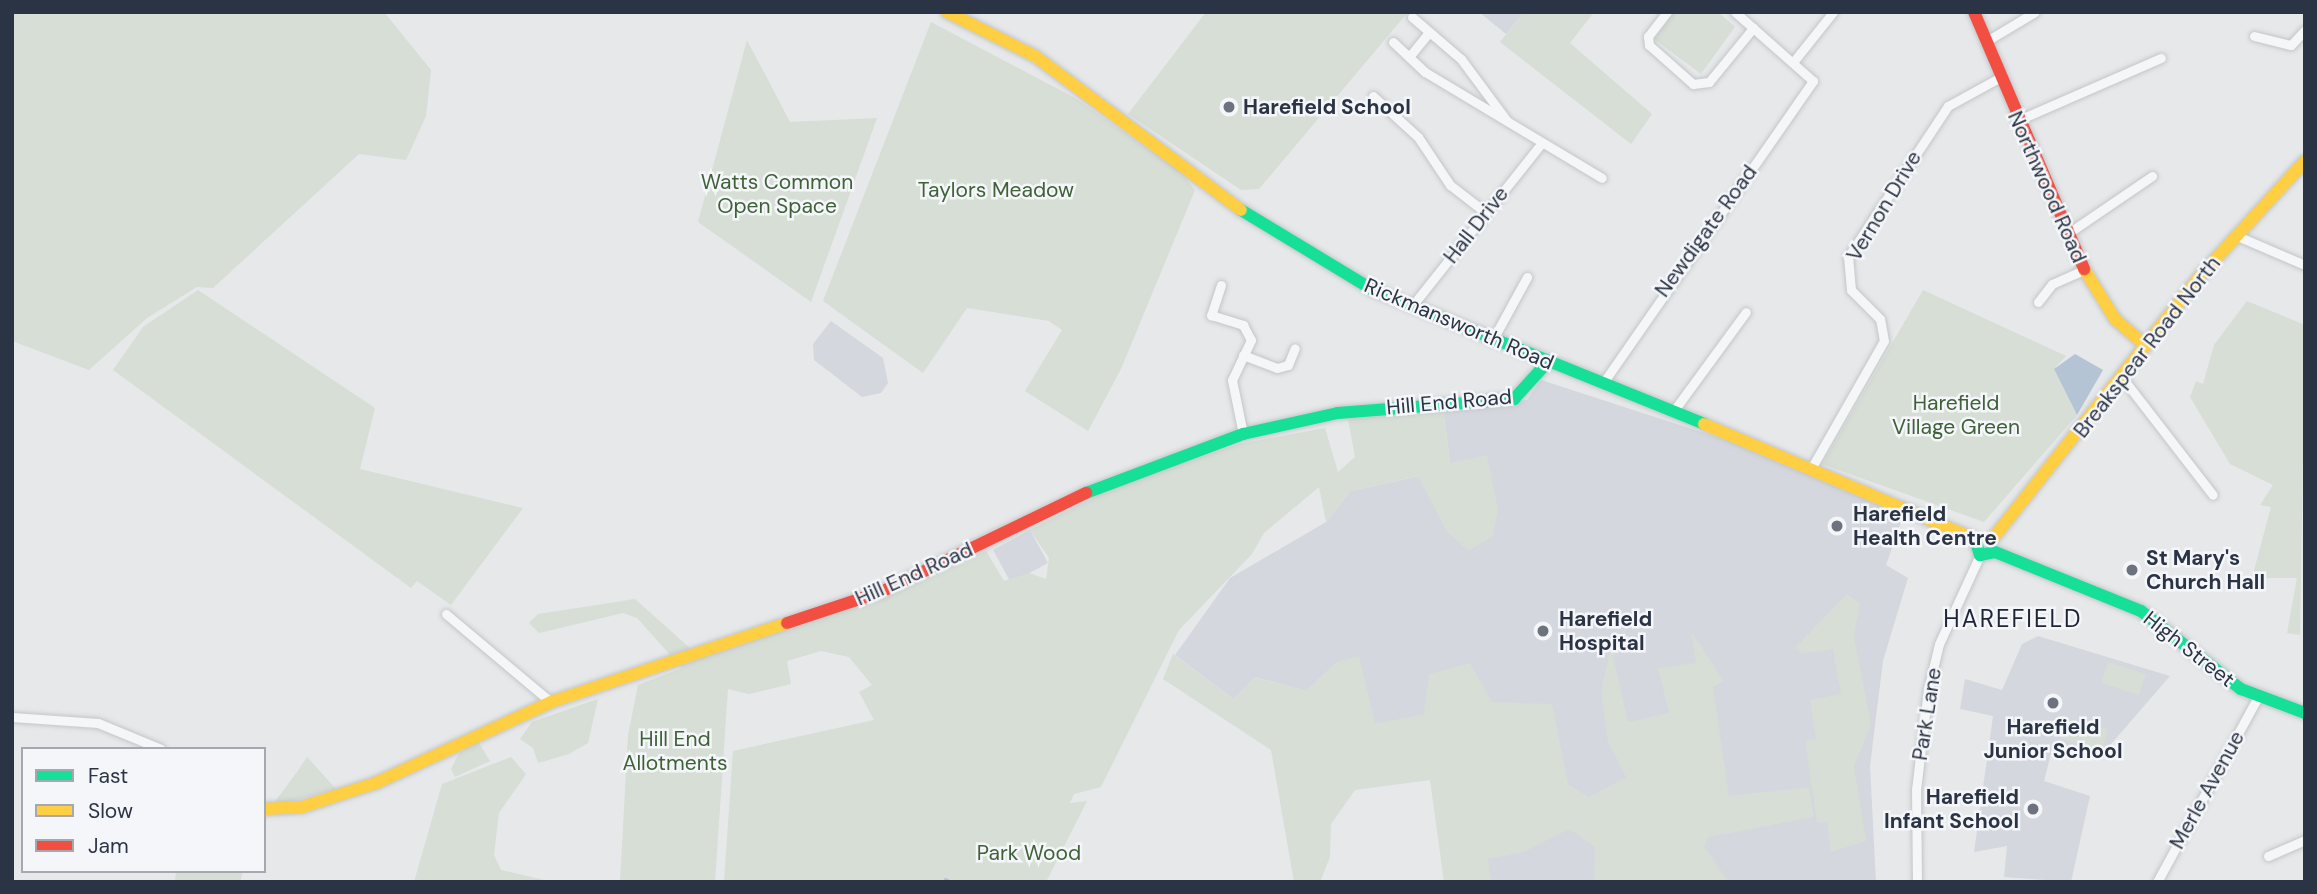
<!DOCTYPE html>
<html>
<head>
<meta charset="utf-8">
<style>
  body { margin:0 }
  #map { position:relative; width:2317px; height:894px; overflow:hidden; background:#e6e8ea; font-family:"DM Sans",sans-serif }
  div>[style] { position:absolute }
  .built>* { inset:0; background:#d4d7dd }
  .green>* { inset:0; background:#d6ded6 }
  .water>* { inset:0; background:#b4c4d5 }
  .stream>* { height:2.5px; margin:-1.25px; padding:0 1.25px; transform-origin:1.25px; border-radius:1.25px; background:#b4c4d5 }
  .roads { filter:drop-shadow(0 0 2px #c4c6c8) drop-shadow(0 0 2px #c4c6c8) }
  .street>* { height:9px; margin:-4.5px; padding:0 4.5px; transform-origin:4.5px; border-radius:4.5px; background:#f5f6f7 }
  .fast>* { height:12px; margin:-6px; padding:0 6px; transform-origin:6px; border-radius:6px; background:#16e098 }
  .slow>* { height:12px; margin:-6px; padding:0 6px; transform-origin:6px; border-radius:6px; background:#ffcf43 }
  .jam>* { height:12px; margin:-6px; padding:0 6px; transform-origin:6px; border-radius:6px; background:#f24e42 }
  .dots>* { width:19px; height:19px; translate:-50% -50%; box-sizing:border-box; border:4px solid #f4f6f9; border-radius:50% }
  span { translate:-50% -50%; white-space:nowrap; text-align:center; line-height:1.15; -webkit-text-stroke:5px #f4f6f9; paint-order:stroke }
  .poi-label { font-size:21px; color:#2b3445; font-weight:700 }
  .left { translate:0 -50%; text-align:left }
  .right { translate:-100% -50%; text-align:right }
  .park-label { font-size:21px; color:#3f6138 }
  .street-label { font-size:21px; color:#2b3445 }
  .quarter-label { font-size:24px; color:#1d2536; letter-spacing:2px }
  .frame { position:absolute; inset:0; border:14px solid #2b3445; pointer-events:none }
  .legend { position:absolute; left:21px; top:747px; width:245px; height:126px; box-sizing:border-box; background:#f4f6f9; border:2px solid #a4a8b1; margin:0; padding:9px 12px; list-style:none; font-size:21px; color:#2b3445 }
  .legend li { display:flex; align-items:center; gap:14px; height:35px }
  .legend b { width:35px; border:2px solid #a4a8b1 }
</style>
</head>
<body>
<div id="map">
  <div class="built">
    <i style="clip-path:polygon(1479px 12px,1524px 12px,1506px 34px)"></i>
    <i style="clip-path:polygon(831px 321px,883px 358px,888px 383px,881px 393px,862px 397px,814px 360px,813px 344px)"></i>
    <i style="clip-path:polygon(1541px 380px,1794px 462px,1906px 508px,1886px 565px,1908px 578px,1883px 661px,1870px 766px,1876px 882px,1491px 882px,1487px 859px,1424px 715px,1375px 724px,1337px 662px,1306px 691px,1255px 677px,1233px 699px,1175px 655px,1230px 578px,1326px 522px,1351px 491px,1451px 469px,1443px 410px,1527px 400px)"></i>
    <i style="clip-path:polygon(1030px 530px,1048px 563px,1011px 583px,993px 550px)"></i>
    <i style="clip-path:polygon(2038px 636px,2170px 676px,2099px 758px,2053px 746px,2044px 781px,2090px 796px,2071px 882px,2004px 877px,2007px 846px,1974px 852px,1993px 716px,1960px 709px,1965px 679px,2002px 690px,2022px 644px)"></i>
  </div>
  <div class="green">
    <i style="clip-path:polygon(12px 12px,384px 12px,431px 70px,426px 116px,406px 160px,359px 154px,213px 288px,197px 287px,147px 318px,89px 370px,12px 341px)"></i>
    <i style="clip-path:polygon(1206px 12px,1408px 12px,1259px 189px,1241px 190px,1128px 114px)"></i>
    <i style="clip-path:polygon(1524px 12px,1594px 12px,1570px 43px,1652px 114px,1631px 144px,1500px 42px)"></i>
    <i style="clip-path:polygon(1674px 12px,1718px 12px,1735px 27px,1701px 74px,1654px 39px)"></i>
    <i style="clip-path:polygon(931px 22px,1075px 98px,1181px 172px,1195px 190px,1121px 369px,1088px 431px,1025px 391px,1062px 330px,1049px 321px,967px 308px,923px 373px,823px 301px)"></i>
    <i style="clip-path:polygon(747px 40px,790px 122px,877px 118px,811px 302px,698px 222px)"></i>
    <i style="clip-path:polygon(198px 290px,375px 408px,360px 469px,523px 508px,451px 605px,417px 581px,411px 588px,113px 370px,143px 327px)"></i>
    <i style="clip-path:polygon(1923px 290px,2066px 356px,2054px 369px,2077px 415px,1984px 522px,1822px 464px)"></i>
    <i style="clip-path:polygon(2247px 301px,2305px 325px,2300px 635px,2287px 633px,2297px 578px,2252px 578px,2271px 507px,2260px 505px,2273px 485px,2230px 464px,2190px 397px,2196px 381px,2203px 384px,2214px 345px)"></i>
    <i style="clip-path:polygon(1443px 410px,1450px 463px,1487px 455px,1498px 510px,1493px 536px,1469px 551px,1447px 532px,1418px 476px,1351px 491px,1326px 522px,1319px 487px,1264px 533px,1252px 554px,1179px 630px,1101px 787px,1074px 794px,1070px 803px,1087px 801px,1046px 882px,724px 882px,733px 751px,874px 720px,859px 692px,872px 685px,849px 657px,821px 651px,787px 661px,791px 684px,749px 694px,728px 689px,715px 882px,620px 882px,628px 735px,638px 685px,682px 668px,637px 618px,623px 613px,539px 633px,529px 623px,538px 614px,635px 599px,691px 649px,868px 592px,895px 592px,986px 551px,1004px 581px,1029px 573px,1046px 579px,1049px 558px,1030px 530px,1119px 485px,1239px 444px,1325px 428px,1338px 472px,1355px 457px,1348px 419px)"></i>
    <i style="clip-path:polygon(1847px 594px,1860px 603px,1854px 636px,1871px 725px,1854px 766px,1866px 841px,1831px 852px,1827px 823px,1817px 822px,1805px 741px,1816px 739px,1810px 700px,1841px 694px,1833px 649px,1802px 654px,1795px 648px)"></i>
    <i style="clip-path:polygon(1626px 627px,1625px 647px,1613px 656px,1628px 722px,1669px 713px,1658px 668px,1696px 663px,1691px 631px,1724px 681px,1713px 687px,1729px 796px,1809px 787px,1814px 817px,1708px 837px,1704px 847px,1729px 882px,1594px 882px,1595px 847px,1569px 829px,1524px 852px,1488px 859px,1491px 882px,1444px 882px,1430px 780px,1355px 790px,1331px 824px,1330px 857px,1320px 882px,1294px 882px,1271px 750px,1163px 679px,1173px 654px,1233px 699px,1254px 677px,1306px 691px,1337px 662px,1359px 656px,1375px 724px,1424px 714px,1429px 674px,1470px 663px,1492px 702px,1552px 704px,1568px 784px,1589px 797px,1626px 777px,1608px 742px,1601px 693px,1611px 645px)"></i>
    <i style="clip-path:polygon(2108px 662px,2146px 674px,2139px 695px,2101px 683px)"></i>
    <i style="clip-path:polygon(598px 699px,588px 743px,569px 754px,538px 763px,533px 748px,520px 739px,532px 722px)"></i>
    <i style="clip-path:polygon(2066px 719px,2108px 729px,2102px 750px,2061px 739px)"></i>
    <i style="clip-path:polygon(478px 741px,490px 761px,455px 777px,451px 769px,459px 753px)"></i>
    <i style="clip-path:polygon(307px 757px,336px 789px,271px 807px,297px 772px)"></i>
    <i style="clip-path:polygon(511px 757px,526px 774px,499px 813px,494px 855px,501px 870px,553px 882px,414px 882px,442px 784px)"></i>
    <i style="clip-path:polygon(176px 871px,243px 871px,240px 882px,175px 882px)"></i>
  </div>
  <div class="water">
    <i style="clip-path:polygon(2075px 354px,2103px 370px,2077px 415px,2054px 369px)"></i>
  </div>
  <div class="stream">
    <i style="left:945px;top:879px;width:8px;rotate:23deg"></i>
  </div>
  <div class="roads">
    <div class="street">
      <i style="left:1667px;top:12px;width:31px;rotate:128deg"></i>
      <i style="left:1648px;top:36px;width:9px;rotate:84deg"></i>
      <i style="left:1649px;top:45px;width:59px;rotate:41.6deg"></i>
      <i style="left:1693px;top:84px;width:16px;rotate:-7deg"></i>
      <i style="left:1709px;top:82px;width:70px;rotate:-50.8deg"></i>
      <i style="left:1412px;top:17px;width:65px;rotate:40.6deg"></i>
      <i style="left:1461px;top:59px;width:77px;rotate:53.4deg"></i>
      <i style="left:2254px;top:36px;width:38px;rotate:14deg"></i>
      <i style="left:2291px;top:45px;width:21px;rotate:-47deg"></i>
      <i style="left:1393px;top:42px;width:44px;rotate:43.2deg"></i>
      <i style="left:1425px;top:72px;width:206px;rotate:30.9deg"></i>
      <i style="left:1985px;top:42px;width:58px;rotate:-31deg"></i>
      <i style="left:1409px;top:57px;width:32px;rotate:-51deg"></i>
      <i style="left:1794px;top:61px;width:63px;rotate:-51.5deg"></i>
      <i style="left:1373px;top:96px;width:61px;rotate:42.3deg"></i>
      <i style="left:1418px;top:137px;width:58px;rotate:56.3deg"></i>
      <i style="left:1450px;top:185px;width:44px;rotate:37.6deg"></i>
      <i style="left:2016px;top:121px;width:158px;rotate:-23.5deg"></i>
      <i style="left:2067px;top:234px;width:103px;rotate:-34.3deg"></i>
      <i style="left:2237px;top:236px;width:74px;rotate:23.1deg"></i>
      <i style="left:1221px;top:285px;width:32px;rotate:108deg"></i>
      <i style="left:1211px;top:315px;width:34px;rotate:17deg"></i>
      <i style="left:1243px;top:325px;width:17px;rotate:62deg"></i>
      <i style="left:1251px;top:340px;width:44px;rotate:115.4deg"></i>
      <i style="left:1232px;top:380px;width:55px;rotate:78.5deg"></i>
      <i style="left:2038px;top:302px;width:23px;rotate:-52deg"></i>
      <i style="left:2052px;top:284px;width:35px;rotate:-24deg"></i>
      <i style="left:1412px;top:306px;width:207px;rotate:-51.5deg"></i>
      <i style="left:1492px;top:341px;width:73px;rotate:-61.3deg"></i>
      <i style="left:1243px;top:355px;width:36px;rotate:21deg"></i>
      <i style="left:1277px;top:368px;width:11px;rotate:-15deg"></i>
      <i style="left:1288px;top:365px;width:18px;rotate:-68deg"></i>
      <i style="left:2124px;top:380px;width:145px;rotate:52.3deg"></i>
      <i style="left:1603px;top:383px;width:368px;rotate:-55.2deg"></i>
      <i style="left:1813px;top:81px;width:104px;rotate:-138.5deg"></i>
      <i style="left:1675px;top:409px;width:120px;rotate:-53.8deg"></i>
      <i style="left:1812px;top:467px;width:145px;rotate:-60.3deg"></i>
      <i style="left:1884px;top:341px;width:22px;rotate:-100deg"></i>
      <i style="left:1880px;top:319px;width:41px;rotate:-135deg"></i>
      <i style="left:1851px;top:290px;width:33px;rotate:-95deg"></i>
      <i style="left:1848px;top:257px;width:181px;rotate:-56.5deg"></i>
      <i style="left:1948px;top:106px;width:58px;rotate:-28.8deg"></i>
      <i style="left:446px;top:614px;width:137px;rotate:40deg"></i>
      <i style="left:12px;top:717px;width:86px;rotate:4deg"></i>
      <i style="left:98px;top:723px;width:68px;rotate:22.4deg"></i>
      <i style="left:2268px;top:856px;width:40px;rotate:-23.4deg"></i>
      <i style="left:1917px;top:882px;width:92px;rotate:-90.6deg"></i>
      <i style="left:1916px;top:790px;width:101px;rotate:-83.2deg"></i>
      <i style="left:1928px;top:690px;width:47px;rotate:-76.6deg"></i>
      <i style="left:1939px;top:644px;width:98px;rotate:-65.3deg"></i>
      <i style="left:2157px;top:882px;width:211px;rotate:-61.4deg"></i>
    </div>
    <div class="fast">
      <i style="left:1241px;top:210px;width:154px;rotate:31.2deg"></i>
      <i style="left:1373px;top:290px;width:357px;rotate:22deg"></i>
      <i style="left:1086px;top:493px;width:168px;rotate:-20.6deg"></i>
      <i style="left:1243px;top:434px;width:97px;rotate:-12.5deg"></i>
      <i style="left:1338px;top:413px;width:177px;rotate:-4.5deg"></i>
      <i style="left:1514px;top:399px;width:47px;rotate:-47.6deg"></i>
      <i style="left:1975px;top:539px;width:17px;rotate:73deg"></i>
      <i style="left:1980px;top:555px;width:15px;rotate:-11deg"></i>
      <i style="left:1995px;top:552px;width:157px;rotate:22deg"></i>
      <i style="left:2141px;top:611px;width:127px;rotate:38deg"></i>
      <i style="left:2241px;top:689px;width:68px;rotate:20.6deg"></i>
    </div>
    <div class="slow">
      <i style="left:947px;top:12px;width:98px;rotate:26.6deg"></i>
      <i style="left:1035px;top:56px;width:257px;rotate:36.8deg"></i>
      <i style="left:2084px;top:269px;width:59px;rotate:58.2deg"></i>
      <i style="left:2115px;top:319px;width:41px;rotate:41.1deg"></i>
      <i style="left:1704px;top:424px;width:294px;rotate:23deg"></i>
      <i style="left:1994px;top:537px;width:333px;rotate:-51.7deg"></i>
      <i style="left:2200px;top:276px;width:156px;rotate:-47.6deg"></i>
      <i style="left:264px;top:809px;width:38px;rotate:-3deg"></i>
      <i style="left:302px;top:807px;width:78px;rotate:-18deg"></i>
      <i style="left:376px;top:783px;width:193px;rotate:-24.8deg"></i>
      <i style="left:551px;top:702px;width:249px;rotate:-18.5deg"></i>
    </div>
    <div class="jam">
      <i style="left:1974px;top:12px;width:280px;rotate:66.8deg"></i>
      <i style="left:787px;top:623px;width:99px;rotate:-18.3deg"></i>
      <i style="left:881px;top:592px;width:228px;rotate:-25.8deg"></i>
    </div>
  </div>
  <div class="dots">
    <i style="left:1229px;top:107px;background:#6c737f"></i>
    <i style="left:1837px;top:526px;background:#6c737f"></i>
    <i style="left:2132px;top:570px;background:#6c737f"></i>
    <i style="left:1543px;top:631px;background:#6c737f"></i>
    <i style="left:2053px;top:703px;background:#6c737f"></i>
    <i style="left:2033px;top:809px;background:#6c737f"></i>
  </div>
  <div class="poi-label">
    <span class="left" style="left:1243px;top:107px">Harefield School</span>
    <span class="left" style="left:1853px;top:526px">Harefield<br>Health Centre</span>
    <span class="left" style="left:2146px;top:570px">St Mary's<br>Church Hall</span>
    <span class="left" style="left:1559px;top:631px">Harefield<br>Hospital</span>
    <span style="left:2053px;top:739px">Harefield<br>Junior School</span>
    <span class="right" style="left:2019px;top:809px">Harefield<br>Infant School</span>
  </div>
  <div class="park-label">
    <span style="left:777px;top:194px">Watts Common<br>Open Space</span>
    <span style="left:996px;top:190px">Taylors Meadow</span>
    <span style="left:1956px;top:415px">Harefield<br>Village Green</span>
    <span style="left:675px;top:751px">Hill End<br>Allotments</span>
    <span style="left:1029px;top:853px">Park Wood</span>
  </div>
  <div class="street-label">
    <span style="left:2047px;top:187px;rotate:66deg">Northwood Road</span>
    <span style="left:1884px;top:206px;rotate:-59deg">Vernon Drive</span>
    <span style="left:1476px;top:225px;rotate:-52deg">Hall Drive</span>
    <span style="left:1706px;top:231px;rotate:-54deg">Newdigate Road</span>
    <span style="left:1459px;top:324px;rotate:23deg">Rickmansworth Road</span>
    <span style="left:2147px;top:347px;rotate:-52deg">Breakspear Road North</span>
    <span style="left:1449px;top:402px;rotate:-5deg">Hill End Road</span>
    <span style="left:914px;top:574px;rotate:-24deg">Hill End Road</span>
    <span style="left:2189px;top:649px;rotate:38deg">High Street</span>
    <span style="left:1927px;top:714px;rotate:-81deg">Park Lane</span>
    <span style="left:2207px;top:790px;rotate:-61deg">Merle Avenue</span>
  </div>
  <div class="quarter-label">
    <span style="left:2013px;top:619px">HAREFIELD</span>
  </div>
  <div class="frame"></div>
  <ul class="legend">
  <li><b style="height:9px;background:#16e098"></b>Fast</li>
  <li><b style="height:9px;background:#ffcf43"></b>Slow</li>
  <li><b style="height:9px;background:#f24e42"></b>Jam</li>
  </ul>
</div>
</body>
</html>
